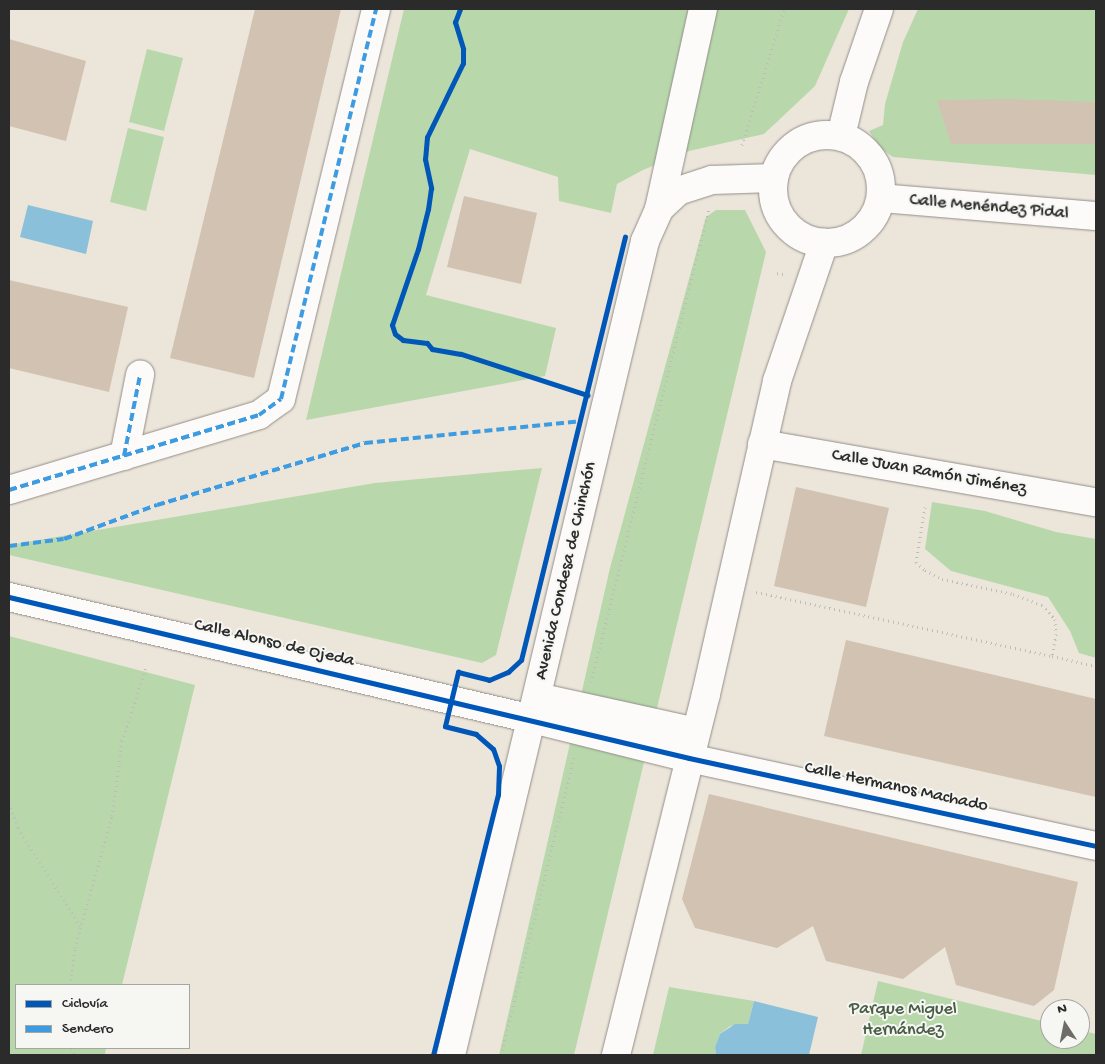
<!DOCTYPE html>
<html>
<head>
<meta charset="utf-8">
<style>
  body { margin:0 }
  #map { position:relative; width:1105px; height:1064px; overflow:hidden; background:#ece5da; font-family:"Gochi Hand",sans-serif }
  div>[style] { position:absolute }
  .green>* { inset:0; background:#b8d8ac }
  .water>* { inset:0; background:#8bc0db }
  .building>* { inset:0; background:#d1c2b2 }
  .path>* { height:3px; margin-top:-1.5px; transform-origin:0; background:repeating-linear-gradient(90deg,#bdbcbb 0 1px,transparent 0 5px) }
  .roads { filter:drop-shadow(0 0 1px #918e89) drop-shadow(0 0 1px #918e89) }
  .minor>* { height:28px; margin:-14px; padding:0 14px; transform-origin:14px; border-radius:14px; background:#fcfbf9 }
  .tertiary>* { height:28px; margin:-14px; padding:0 14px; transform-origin:14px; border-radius:14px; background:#fcfbf9 }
  .tertiary>.ring { margin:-14px; padding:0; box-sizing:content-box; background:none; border:28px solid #fcfbf9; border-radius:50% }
  .quiet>* { height:4px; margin-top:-2px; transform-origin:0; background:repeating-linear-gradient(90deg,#3d9ce1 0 8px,transparent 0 12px) }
  .cycleway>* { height:5px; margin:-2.5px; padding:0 2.5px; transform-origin:2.5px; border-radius:2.5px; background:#0057b8 }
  span { translate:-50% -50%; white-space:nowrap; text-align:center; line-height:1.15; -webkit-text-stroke:4px #f6f6f2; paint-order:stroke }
  .street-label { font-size:18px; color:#2b2b2b }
  .park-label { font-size:18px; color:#485c46 }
  .frame { position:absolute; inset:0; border:10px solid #2b2b2b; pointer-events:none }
  .legend { position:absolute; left:15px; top:984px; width:175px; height:65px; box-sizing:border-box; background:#f6f6f2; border:1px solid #a5a5a2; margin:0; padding:6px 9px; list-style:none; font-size:15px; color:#2b2b2b }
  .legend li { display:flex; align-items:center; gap:10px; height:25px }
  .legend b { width:25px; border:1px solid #a5a5a2 }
  .north { position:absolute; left:1040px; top:999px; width:50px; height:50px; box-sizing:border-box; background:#f6f6f2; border:1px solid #a5a5a2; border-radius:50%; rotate:349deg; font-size:14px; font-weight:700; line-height:20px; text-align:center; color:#2b2b2b }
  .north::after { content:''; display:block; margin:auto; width:18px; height:22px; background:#6f6c68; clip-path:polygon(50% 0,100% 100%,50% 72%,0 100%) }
</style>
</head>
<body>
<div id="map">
  <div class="green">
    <i style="clip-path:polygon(404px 9px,849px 9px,815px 86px,764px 134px,689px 151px,643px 170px,617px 184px,611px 213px,559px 201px,558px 177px,470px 149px,426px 295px,556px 328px,545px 376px,306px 420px)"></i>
    <i style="clip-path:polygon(918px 9px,1096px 9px,1096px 175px,893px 157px,880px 148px,869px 131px,883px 125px,885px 104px,903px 42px)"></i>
    <i style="clip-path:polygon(147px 49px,183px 58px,164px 131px,129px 122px)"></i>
    <i style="clip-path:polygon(128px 128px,164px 137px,146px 211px,110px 202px)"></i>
    <i style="clip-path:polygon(716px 210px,745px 210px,766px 252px,574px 1055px,499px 1055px,610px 568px,706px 217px)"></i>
    <i style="clip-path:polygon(542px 468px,496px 655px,482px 663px,9px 555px,9px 545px,375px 483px)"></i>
    <i style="clip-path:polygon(932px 502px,985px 511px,1056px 532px,1096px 539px,1096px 658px,1079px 653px,1070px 631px,1048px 597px,951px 571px,925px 549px)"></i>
    <i style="clip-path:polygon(9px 636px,195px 685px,122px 985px,16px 985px,16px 1048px,106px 1048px,105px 1055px,9px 1055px)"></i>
    <i style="clip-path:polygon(878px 981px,1050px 1023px,1050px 1039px,1080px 1039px,1080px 1030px,1096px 1034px,1096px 1055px,861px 1055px)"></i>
    <i style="clip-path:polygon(669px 987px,754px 1001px,748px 1024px,730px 1026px,720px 1034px,715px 1047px,716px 1055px,653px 1055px)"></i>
  </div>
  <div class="water">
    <i style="clip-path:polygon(28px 205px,93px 221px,86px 254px,20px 237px)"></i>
    <i style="clip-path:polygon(754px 1001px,818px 1017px,809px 1055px,716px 1055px,715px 1047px,720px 1034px,735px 1024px,748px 1024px)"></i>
  </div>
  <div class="building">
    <i style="clip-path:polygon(255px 9px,341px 9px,254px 378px,170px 358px)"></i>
    <i style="clip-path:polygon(9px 39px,86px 61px,66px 141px,9px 126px)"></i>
    <i style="clip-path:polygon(1012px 99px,1096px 102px,1096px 144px,951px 144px,937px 100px)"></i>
    <i style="clip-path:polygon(464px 196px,537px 213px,521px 284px,447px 267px)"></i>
    <i style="clip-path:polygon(9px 280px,128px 307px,109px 392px,9px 368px)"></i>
    <i style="clip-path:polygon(796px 487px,889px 508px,866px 607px,774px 586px)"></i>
    <i style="clip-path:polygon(846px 640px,1096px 699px,1096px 797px,824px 736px)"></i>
    <i style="clip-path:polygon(709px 794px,1078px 882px,1054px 990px,1034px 1006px,956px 985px,945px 947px,903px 979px,826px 961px,813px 926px,777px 948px,695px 928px,682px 899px)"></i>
  </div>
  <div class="path">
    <i style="left:742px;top:145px;width:142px;rotate:-72.8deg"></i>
    <i style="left:777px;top:273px;width:9px;rotate:13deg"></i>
    <i style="left:925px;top:507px;width:56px;rotate:99.3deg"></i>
    <i style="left:916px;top:562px;width:12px;rotate:42deg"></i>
    <i style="left:925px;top:570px;width:19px;rotate:28deg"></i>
    <i style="left:942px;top:579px;width:73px;rotate:11.9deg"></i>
    <i style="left:1013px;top:594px;width:31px;rotate:21deg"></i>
    <i style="left:1042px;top:605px;width:19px;rotate:47deg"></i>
    <i style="left:1055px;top:619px;width:15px;rotate:86deg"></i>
    <i style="left:1056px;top:634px;width:22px;rotate:100deg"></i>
    <i style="left:1052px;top:656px;width:45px;rotate:12.8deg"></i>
    <i style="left:756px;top:592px;width:303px;rotate:12.2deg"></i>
    <i style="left:591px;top:682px;width:488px;rotate:-76deg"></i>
    <i style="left:9px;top:803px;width:27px;rotate:70deg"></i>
    <i style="left:18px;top:828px;width:116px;rotate:57.7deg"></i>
    <i style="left:70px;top:985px;width:37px;rotate:-82deg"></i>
    <i style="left:75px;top:948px;width:137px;rotate:-74.3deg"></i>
    <i style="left:112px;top:816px;width:76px;rotate:-82.4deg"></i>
    <i style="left:122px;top:741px;width:78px;rotate:-72deg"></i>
    <i style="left:72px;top:1048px;width:7px;rotate:74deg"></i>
    <i style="left:501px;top:1055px;width:307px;rotate:-76.2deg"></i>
  </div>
  <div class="roads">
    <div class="minor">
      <i style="left:881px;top:198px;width:216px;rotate:4.8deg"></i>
      <i style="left:762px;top:444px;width:339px;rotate:9.9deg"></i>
      <i style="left:124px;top:456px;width:83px;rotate:-78.8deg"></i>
      <i style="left:9px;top:490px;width:261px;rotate:-16.7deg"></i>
      <i style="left:259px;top:415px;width:27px;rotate:-36deg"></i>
      <i style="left:281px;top:399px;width:401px;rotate:-76.3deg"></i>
      <i style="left:9px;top:597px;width:537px;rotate:13.13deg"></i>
      <i style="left:689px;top:758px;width:416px;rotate:12.2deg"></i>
    </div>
    <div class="tertiary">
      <i class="ring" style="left:773px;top:135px;width:80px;height:80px"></i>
      <i style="left:841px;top:136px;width:56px;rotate:-76.5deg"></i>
      <i style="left:854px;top:82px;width:77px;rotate:-71.1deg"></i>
      <i style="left:659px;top:209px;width:205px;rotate:-77.6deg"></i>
      <i style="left:537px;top:697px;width:163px;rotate:12.4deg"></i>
      <i style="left:532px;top:719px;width:162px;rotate:14deg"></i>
      <i style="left:451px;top:1055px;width:837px;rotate:-76.59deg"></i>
      <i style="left:645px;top:241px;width:35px;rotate:-66deg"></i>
      <i style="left:659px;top:209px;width:26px;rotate:-43deg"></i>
      <i style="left:678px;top:191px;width:36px;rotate:-18deg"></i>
      <i style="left:712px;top:180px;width:62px;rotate:-1.8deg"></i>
      <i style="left:616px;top:1055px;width:372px;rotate:-76deg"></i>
      <i style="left:706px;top:694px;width:321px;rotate:-77.2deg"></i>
      <i style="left:777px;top:381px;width:146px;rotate:-71.2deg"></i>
    </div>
  </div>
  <div class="quiet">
    <i style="left:124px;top:456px;width:83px;rotate:-78.8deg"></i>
    <i style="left:9px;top:490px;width:261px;rotate:-16.7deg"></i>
    <i style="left:259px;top:415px;width:27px;rotate:-36deg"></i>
    <i style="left:281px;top:399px;width:401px;rotate:-76.3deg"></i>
    <i style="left:9px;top:546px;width:55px;rotate:-7.3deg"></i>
    <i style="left:64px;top:539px;width:99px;rotate:-20.1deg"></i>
    <i style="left:157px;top:505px;width:217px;rotate:-16.6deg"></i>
    <i style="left:365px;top:443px;width:216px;rotate:-5.8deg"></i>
  </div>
  <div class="cycleway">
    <i style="left:460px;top:9px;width:14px;rotate:111deg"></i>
    <i style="left:455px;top:22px;width:28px;rotate:73deg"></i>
    <i style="left:463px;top:49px;width:14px;rotate:90deg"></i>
    <i style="left:463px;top:63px;width:82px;rotate:115.9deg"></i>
    <i style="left:427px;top:137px;width:22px;rotate:95deg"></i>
    <i style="left:425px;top:159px;width:30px;rotate:78deg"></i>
    <i style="left:431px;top:188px;width:21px;rotate:98deg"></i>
    <i style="left:428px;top:209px;width:41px;rotate:104deg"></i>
    <i style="left:418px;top:249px;width:80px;rotate:108.9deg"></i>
    <i style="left:392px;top:325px;width:9px;rotate:72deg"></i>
    <i style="left:395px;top:334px;width:10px;rotate:37deg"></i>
    <i style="left:403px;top:340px;width:24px;rotate:7deg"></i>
    <i style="left:427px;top:343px;width:8px;rotate:50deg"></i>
    <i style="left:432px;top:349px;width:29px;rotate:10deg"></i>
    <i style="left:461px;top:354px;width:133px;rotate:18deg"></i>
    <i style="left:9px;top:597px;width:699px;rotate:13.32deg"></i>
    <i style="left:689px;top:758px;width:416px;rotate:12.2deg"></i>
    <i style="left:433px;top:1055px;width:268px;rotate:-76deg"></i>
    <i style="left:498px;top:795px;width:29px;rotate:-88deg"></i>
    <i style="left:499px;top:766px;width:18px;rotate:-109deg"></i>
    <i style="left:493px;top:749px;width:23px;rotate:-139deg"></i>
    <i style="left:476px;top:734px;width:32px;rotate:-166deg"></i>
    <i style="left:445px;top:726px;width:56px;rotate:-76.5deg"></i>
    <i style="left:458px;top:672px;width:32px;rotate:14deg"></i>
    <i style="left:489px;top:680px;width:21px;rotate:-23deg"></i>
    <i style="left:508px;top:672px;width:18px;rotate:-43deg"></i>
    <i style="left:521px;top:660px;width:436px;rotate:-76.2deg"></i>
  </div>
  <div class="street-label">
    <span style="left:989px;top:208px;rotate:5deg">Calle Menéndez Pidal</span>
    <span style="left:929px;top:473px;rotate:10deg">Calle Juan Ramón Jiménez</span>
    <span style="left:567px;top:571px;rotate:-77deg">Avenida Condesa de Chinchón</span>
    <span style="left:274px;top:644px;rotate:13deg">Calle Alonso de Ojeda</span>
    <span style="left:896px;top:788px;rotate:12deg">Calle Hermanos Machado</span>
  </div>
  <div class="park-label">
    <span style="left:903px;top:1021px">Parque Miguel<br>Hernández</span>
  </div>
  <div class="frame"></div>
  <ul class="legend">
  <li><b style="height:6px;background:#0057b8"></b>Ciclovía</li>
  <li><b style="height:6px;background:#3d9ce1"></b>Sendero</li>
  </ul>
  <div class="north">N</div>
</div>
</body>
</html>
